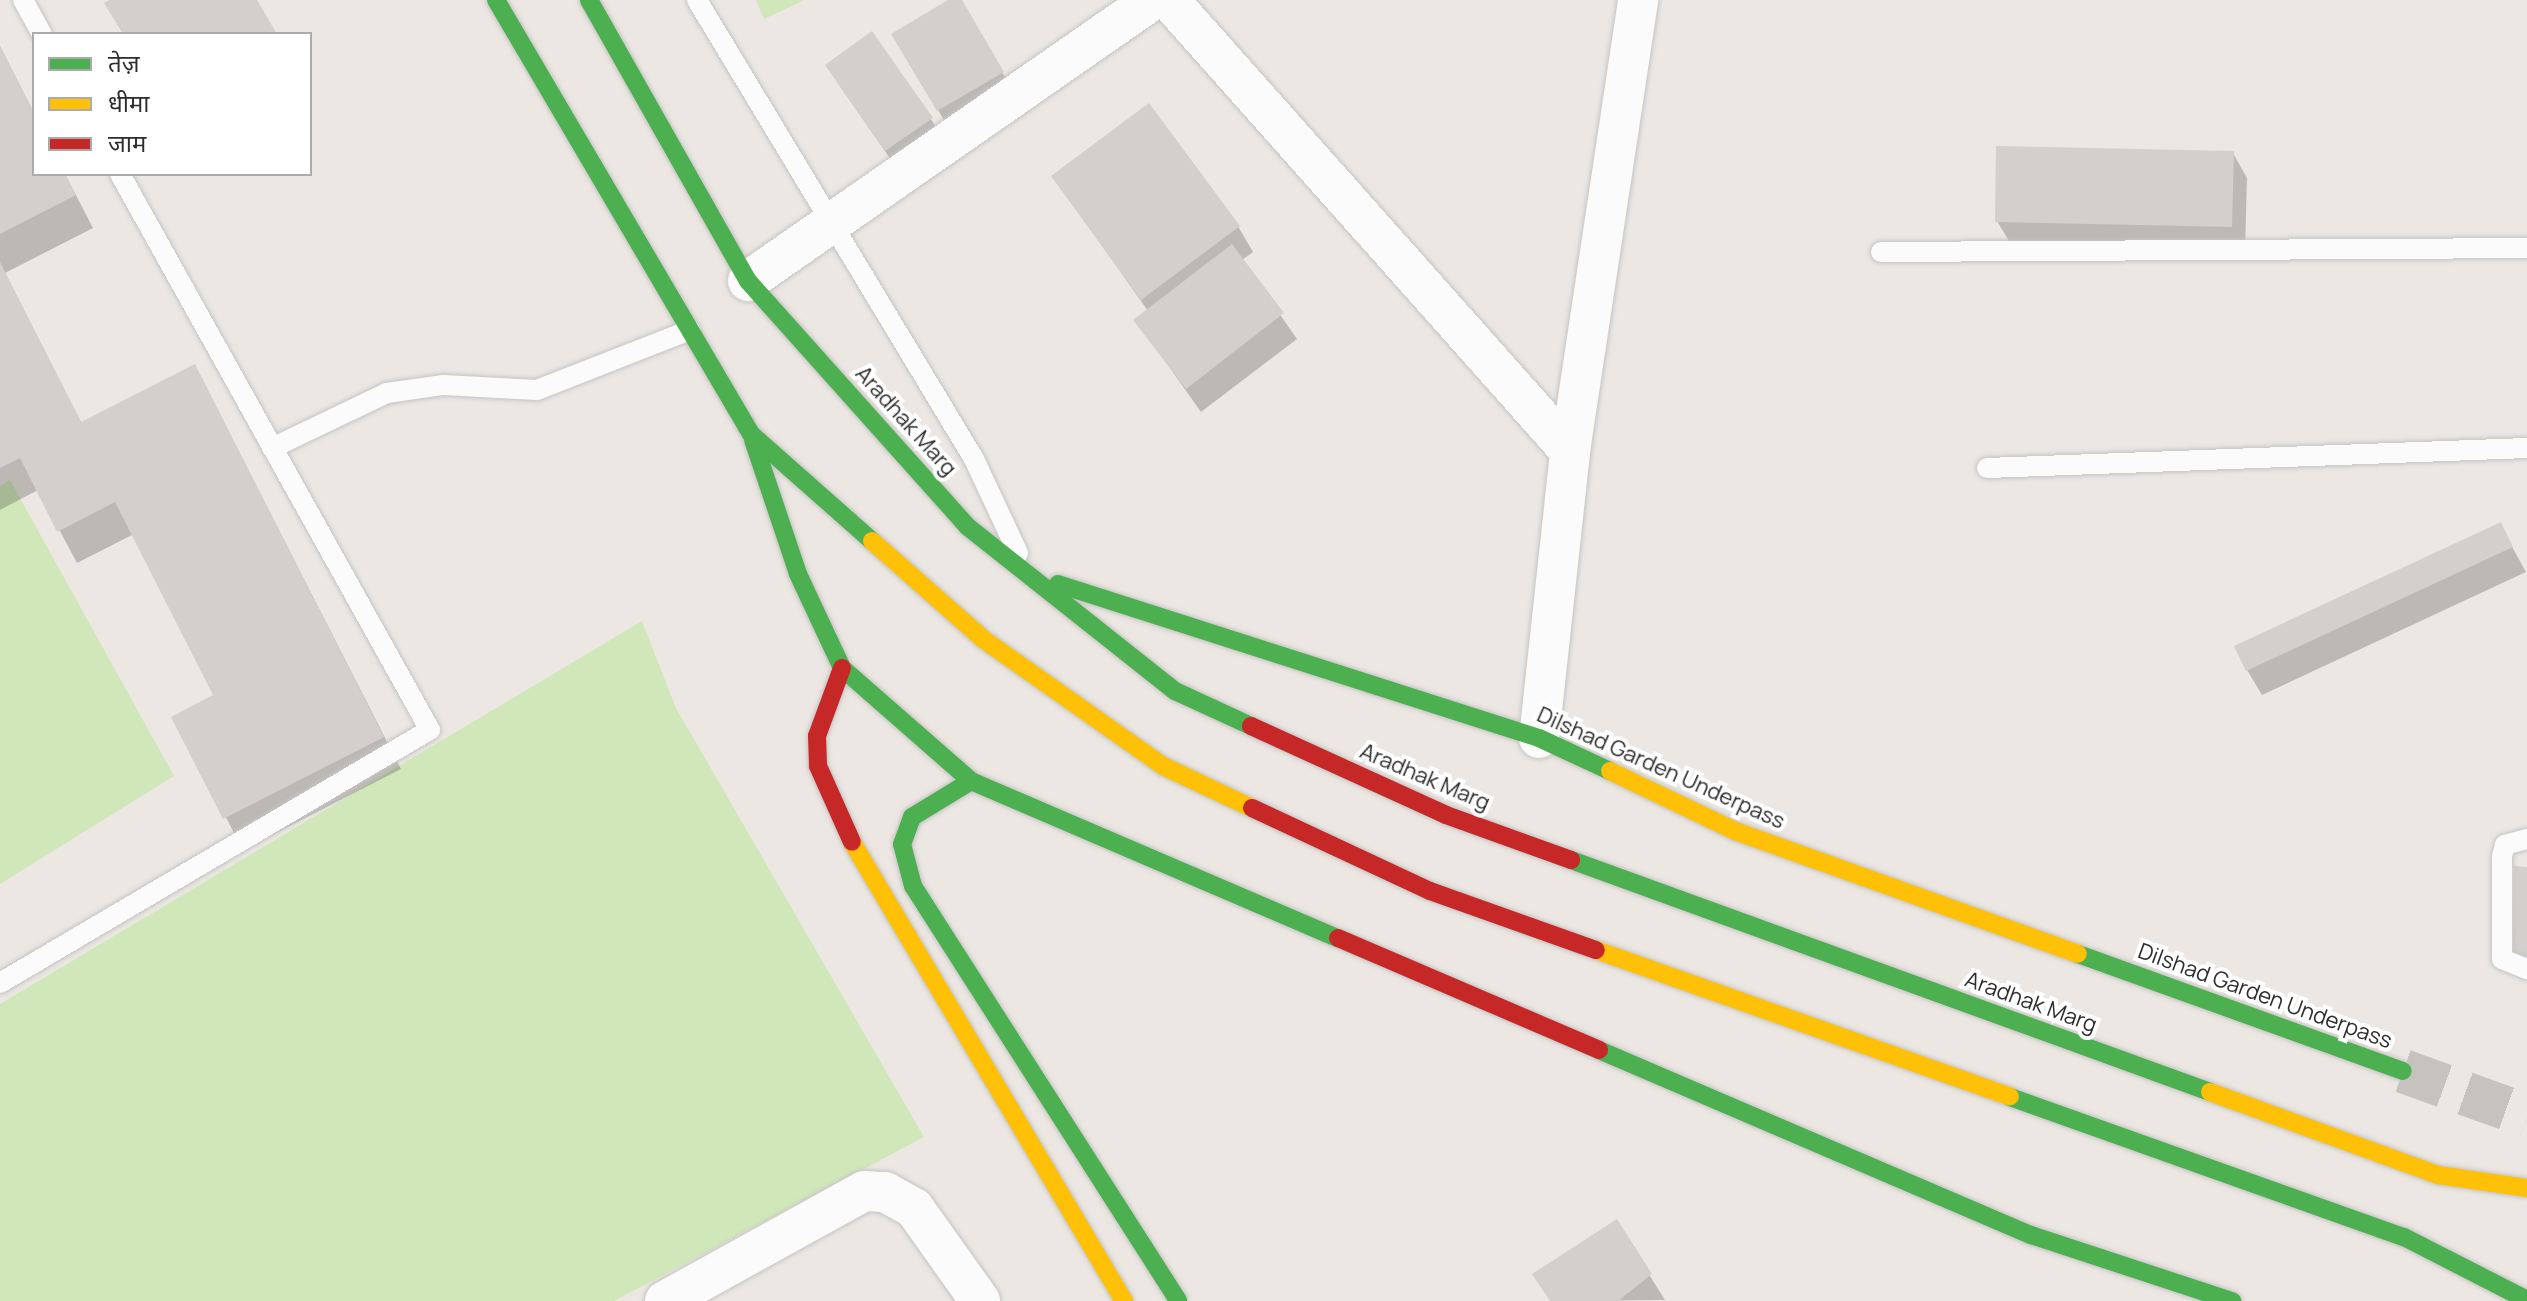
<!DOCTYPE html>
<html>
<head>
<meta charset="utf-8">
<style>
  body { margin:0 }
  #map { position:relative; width:2527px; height:1301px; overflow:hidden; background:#ece7e2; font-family:Manrope,"Noto Sans Devanagari",sans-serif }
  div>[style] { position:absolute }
  .green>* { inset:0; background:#d0e8b9 }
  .shadow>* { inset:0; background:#0003 }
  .building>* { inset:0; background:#d2cfcc }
  .secondary-tunnel>* { height:44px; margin-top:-22px; transform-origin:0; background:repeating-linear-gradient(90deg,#c6c2be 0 44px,transparent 0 66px) }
  .roads { filter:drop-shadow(0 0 2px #c5c4c3) drop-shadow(0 0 2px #c5c4c3) }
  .lane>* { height:20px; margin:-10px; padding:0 10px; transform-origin:10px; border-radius:10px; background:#fcfbfb }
  .street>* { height:40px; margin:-20px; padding:0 20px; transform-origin:20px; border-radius:20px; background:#fcfbfb }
  .fast>* { height:18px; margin:-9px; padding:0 9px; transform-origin:9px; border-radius:9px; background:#4caf50 }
  .slow>* { height:18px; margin:-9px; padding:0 9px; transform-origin:9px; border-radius:9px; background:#ffc107 }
  .jam>* { height:18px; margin:-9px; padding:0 9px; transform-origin:9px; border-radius:9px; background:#c62828 }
  span { translate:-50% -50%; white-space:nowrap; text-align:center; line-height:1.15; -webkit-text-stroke:8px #fff; paint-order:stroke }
  .street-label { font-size:22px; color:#2d2d2d }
  .legend { position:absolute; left:32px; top:32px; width:280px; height:144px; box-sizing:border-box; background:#fff; border:2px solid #ababab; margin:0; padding:10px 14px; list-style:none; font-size:24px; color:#2d2d2d }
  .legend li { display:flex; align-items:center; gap:16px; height:40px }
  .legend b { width:40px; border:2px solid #ababab }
</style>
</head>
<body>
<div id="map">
  <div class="green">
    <i style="clip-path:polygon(756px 0,805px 0,764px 19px)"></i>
    <i style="clip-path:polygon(10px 480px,174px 776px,0 884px,0 486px)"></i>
    <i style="clip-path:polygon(642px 621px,676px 708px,924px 1137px,614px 1301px,0 1301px,0 1004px)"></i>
  </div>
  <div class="shadow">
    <i style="clip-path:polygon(952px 0,960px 0,1012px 89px,948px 127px,894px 35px)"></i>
    <i style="clip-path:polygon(0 46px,34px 113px,34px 174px,65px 174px,93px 228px,5px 273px,82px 424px,212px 399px,401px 769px,243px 850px,174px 718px,216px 696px,134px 534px,77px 563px,38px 490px,0 510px)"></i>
    <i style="clip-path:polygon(837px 82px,931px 119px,941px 136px,896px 167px)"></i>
    <i style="clip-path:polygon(1149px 105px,1239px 228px,1253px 252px,1242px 260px,1297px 339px,1201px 412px,1136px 320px,1148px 311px,1053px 176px)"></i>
    <i style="clip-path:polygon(2233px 153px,2247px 178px,2245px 251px,2012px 246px,1997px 221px)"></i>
    <i style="clip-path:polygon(2500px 525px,2526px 572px,2262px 695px,2247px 670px)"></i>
    <i style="clip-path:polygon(1616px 1222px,1665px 1300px,1550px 1301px)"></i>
  </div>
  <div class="building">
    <i style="clip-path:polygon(110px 0,257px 0,277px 34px,123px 34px,104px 3px)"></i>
    <i style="clip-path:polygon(948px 0,962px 0,1004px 72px,937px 111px,891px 34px)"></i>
    <i style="clip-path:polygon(872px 31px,933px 118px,885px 151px,825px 65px)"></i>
    <i style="clip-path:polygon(0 46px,34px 113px,34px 174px,65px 174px,76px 195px,0 234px)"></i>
    <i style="clip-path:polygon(1149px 103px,1240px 226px,1141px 300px,1051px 176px)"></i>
    <i style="clip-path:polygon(1996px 146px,2234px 151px,2232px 227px,1995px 222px)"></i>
    <i style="clip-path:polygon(1232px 244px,1284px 313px,1186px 389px,1133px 320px)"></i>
    <i style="clip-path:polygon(0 262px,81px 422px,195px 364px,384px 737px,223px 819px,171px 717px,213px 695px,115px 502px,57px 532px,20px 458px,0 468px)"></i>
    <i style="clip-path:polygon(2501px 522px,2513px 547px,2246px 671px,2234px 646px)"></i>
    <i style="clip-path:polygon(2514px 866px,2527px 867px,2527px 956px,2513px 956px)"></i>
    <i style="clip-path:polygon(1617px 1219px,1652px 1274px,1618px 1301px,1550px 1301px,1532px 1274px)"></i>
  </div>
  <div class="secondary-tunnel">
    <i style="left:2403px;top:1071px;width:132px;rotate:19.9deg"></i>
  </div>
  <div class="roads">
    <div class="lane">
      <i style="left:23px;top:0;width:39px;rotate:61deg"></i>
      <i style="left:697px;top:0;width:536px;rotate:58.89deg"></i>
      <i style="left:974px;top:459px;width:104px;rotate:64.9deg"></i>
      <i style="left:1881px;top:252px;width:646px;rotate:-0.35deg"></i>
      <i style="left:272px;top:448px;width:127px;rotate:-25.6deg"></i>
      <i style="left:387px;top:393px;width:57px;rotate:-8.1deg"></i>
      <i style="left:443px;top:385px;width:94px;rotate:3deg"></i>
      <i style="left:537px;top:390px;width:164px;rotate:-21.4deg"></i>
      <i style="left:1987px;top:468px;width:540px;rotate:-2.12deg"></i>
      <i style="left:2527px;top:839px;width:23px;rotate:165deg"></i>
      <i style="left:2505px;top:845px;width:11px;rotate:105deg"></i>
      <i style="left:2502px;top:856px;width:103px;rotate:90deg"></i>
      <i style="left:2502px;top:959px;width:27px;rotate:22deg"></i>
      <i style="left:0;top:983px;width:499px;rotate:-30.5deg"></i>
      <i style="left:430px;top:730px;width:637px;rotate:-119.14deg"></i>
    </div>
    <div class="street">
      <i style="left:1169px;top:0;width:603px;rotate:48.36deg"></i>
      <i style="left:748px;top:281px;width:493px;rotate:-34.8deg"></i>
      <i style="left:1539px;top:738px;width:289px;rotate:-83.8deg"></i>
      <i style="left:1570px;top:451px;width:456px;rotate:-81.4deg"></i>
      <i style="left:665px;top:1301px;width:227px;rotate:-28.9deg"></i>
      <i style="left:864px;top:1191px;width:21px;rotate:3deg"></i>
      <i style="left:885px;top:1192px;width:33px;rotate:29deg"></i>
      <i style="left:914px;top:1208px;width:114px;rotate:54.6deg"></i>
    </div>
    <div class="fast">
      <i style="left:496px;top:0;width:503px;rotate:59.56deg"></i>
      <i style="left:751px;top:434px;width:162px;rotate:41.5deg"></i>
      <i style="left:589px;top:0;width:323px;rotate:60.5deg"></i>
      <i style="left:748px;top:281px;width:330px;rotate:48.2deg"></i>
      <i style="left:968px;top:527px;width:264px;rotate:38.4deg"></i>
      <i style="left:1175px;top:691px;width:84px;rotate:24.7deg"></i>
      <i style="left:753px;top:440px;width:141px;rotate:71.4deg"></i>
      <i style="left:798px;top:574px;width:104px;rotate:64.9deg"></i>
      <i style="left:842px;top:668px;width:171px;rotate:41.2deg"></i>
      <i style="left:971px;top:781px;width:399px;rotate:23.2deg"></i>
      <i style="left:1058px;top:584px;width:505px;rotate:17.75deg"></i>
      <i style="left:1539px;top:738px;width:78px;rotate:24.9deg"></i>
      <i style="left:971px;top:781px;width:69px;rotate:148.6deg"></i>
      <i style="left:912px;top:817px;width:29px;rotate:110deg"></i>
      <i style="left:902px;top:844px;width:43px;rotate:75.3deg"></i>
      <i style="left:913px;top:886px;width:492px;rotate:57.4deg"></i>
      <i style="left:1571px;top:860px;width:680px;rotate:19.95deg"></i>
      <i style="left:2078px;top:954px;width:345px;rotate:19.8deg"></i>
      <i style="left:1599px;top:1050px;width:470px;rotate:23.2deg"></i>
      <i style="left:2031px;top:1235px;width:212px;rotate:18.2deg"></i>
      <i style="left:2010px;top:1097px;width:418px;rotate:19.6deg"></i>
      <i style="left:2404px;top:1237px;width:138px;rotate:27.1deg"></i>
    </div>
    <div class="slow">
      <i style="left:872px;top:541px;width:148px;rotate:41.4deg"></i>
      <i style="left:983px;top:639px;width:220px;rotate:35.2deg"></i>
      <i style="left:1163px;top:766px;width:98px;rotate:25.3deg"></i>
      <i style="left:1610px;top:771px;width:139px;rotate:25.6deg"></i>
      <i style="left:1735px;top:831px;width:364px;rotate:19.7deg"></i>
      <i style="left:852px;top:842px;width:534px;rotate:59.35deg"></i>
      <i style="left:1596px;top:950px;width:439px;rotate:19.5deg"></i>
      <i style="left:2210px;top:1092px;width:243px;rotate:20deg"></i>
      <i style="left:2438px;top:1175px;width:90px;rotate:8.3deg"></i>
    </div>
    <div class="jam">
      <i style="left:842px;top:668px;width:72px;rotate:110.2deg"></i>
      <i style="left:817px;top:736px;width:30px;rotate:88deg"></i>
      <i style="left:818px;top:766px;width:83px;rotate:65.9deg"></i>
      <i style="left:1251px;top:726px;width:214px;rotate:24.5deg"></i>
      <i style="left:1446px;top:815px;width:133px;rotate:19.8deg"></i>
      <i style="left:1252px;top:808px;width:196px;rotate:25deg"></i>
      <i style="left:1430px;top:891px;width:176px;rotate:19.6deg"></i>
      <i style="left:1338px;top:938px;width:284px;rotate:23.2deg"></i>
    </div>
  </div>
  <div class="street-label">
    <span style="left:906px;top:421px;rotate:48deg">Aradhak Marg</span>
    <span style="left:1661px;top:768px;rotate:24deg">Dilshad Garden Underpass</span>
    <span style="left:1425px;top:777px;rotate:23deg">Aradhak Marg</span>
    <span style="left:2265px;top:996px;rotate:20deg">Dilshad Garden Underpass</span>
    <span style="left:2031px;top:1002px;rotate:20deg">Aradhak Marg</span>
  </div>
  <ul class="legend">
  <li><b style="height:10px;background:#4caf50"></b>तेज़</li>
  <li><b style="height:10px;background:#ffc107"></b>धीमा</li>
  <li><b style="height:10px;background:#c62828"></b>जाम</li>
  </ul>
</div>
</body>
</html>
